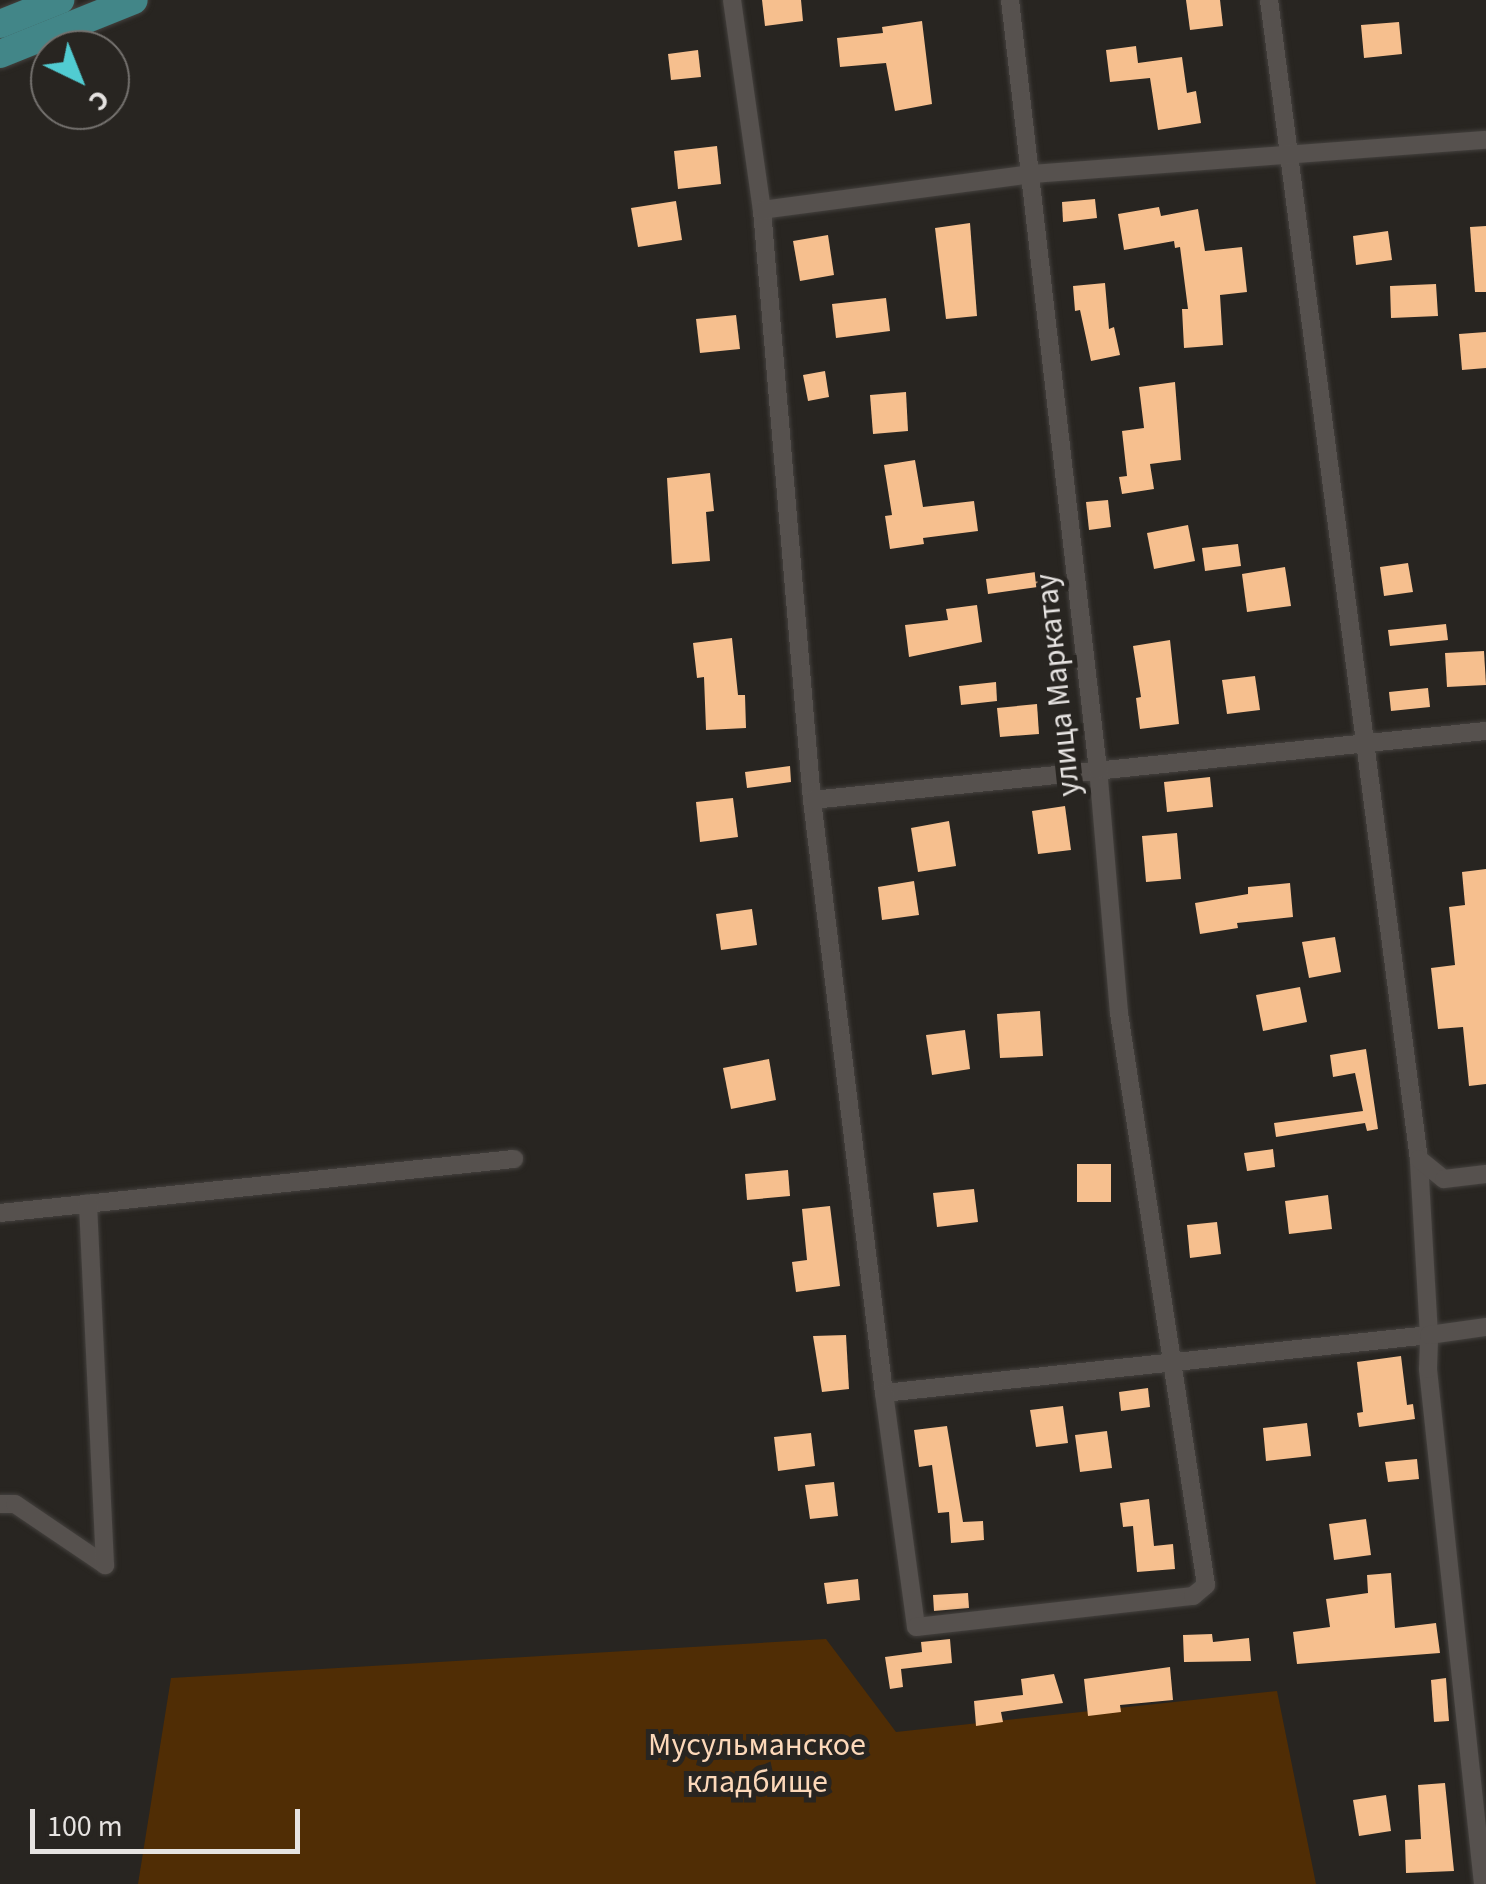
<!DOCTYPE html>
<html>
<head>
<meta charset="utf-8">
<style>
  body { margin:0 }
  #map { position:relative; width:1486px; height:1884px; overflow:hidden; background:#282521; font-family:"Source Sans 3",sans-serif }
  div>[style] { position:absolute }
  .green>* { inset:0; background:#502d05 }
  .building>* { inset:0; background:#f6bf8e }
  .roads { filter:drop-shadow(0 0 2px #44413e) drop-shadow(0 0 2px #44413e) }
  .street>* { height:18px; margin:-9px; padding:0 9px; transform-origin:9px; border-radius:9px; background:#56514e }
  .primary>* { height:28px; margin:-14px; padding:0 14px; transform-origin:14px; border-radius:14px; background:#428688 }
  span { translate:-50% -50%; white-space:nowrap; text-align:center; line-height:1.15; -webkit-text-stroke:10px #282521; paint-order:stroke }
  .street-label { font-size:32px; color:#e6e3e1 }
  .park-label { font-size:32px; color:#fcd8b9 }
  .north { position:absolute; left:30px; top:30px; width:100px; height:100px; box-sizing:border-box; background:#282521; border:2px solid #74716e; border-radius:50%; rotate:137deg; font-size:28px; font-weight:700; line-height:40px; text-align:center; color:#e6e3e1 }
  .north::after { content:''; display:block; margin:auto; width:35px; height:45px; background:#51ccd2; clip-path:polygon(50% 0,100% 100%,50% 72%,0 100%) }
  .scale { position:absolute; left:30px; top:1809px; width:270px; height:45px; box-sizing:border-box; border:5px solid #e6e3e1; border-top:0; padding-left:12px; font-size:30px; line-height:35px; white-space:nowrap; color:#e6e3e1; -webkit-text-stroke:8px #282521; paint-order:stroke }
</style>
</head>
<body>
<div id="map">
  <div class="green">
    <i style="clip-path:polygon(826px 1639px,896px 1732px,1277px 1691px,1316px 1884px,138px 1884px,171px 1678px)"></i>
  </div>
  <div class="building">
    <i style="clip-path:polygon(762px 0,801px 0,803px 21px,765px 26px)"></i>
    <i style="clip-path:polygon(1186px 0,1220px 0,1223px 26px,1190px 30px)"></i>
    <i style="clip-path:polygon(922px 21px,932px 104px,895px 111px,886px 63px,840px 67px,837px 38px,883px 33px,882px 27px)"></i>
    <i style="clip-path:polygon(1399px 22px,1402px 54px,1364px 58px,1361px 25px)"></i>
    <i style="clip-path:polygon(1136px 46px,1138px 63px,1182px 57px,1187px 93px,1196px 91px,1201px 123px,1158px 130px,1150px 78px,1110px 82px,1106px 50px)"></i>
    <i style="clip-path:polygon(698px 50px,701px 77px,671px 80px,668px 54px)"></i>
    <i style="clip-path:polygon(717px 146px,721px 184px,678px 189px,674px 151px)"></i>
    <i style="clip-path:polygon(1095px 199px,1097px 218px,1063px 222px,1062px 202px)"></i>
    <i style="clip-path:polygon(676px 201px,682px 240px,638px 247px,631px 208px)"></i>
    <i style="clip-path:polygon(1159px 207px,1161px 216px,1198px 209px,1205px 251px,1242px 247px,1247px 292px,1220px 295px,1223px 345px,1184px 348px,1182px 309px,1188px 309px,1180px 247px,1175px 248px,1174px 241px,1124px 250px,1118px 214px)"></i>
    <i style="clip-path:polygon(970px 223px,977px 316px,946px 319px,935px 228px)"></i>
    <i style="clip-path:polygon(1486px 226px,1486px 292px,1475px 292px,1470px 227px)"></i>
    <i style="clip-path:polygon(1388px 231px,1392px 260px,1356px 265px,1353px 236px)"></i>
    <i style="clip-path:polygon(828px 235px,834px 275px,800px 281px,793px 241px)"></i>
    <i style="clip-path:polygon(1105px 283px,1109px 329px,1114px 327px,1120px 355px,1091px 361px,1080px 310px,1075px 311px,1073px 286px)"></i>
    <i style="clip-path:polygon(1436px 284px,1438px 316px,1391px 318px,1390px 286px)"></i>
    <i style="clip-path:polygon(886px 298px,890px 331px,836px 338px,832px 304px)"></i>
    <i style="clip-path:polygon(736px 315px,740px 349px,700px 353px,696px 319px)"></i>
    <i style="clip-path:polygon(1486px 332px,1486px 368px,1462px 370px,1459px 334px)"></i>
    <i style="clip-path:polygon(825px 371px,829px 397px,808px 401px,803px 375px)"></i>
    <i style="clip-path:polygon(1175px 382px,1181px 460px,1150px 464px,1154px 489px,1122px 494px,1119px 477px,1127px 476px,1122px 431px,1144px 428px,1139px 387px)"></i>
    <i style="clip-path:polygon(906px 392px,908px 431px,873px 434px,870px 395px)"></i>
    <i style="clip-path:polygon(915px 460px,923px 507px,974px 501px,978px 531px,923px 538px,924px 544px,890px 549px,885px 516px,892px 515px,884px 465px)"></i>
    <i style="clip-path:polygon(710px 473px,714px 511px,706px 512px,710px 561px,672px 564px,667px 478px)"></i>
    <i style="clip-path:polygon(1108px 500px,1111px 527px,1089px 530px,1086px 502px)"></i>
    <i style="clip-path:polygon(1188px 525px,1195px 561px,1154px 569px,1147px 533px)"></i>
    <i style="clip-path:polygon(1238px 544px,1241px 566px,1205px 571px,1202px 548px)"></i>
    <i style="clip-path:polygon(1408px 563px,1413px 592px,1384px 596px,1380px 567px)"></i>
    <i style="clip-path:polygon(1285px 567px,1291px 606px,1247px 612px,1242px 574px)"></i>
    <i style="clip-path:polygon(1043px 571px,1045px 586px,988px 594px,986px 579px)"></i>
    <i style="clip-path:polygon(977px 605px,982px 642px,909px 657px,905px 625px,948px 620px,946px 609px)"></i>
    <i style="clip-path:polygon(1446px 624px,1448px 640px,1390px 646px,1388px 630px)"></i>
    <i style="clip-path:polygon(732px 638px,738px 695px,745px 695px,746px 728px,706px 730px,704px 677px,697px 678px,693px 643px)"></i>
    <i style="clip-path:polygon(1170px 640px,1179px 724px,1140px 729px,1136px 698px,1141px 697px,1133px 646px)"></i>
    <i style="clip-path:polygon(1484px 651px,1486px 685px,1447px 687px,1445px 653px)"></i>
    <i style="clip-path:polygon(1255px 676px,1260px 710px,1227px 714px,1222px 680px)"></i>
    <i style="clip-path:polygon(996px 682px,997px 701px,961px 705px,959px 686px)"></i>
    <i style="clip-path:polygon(1428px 688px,1430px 707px,1391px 711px,1389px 692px)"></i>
    <i style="clip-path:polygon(1037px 704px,1039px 734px,1000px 737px,997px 708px)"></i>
    <i style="clip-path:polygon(790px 766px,791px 782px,747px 788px,745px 772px)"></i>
    <i style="clip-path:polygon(1210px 777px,1213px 807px,1167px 812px,1164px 782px)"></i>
    <i style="clip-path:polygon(733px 798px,738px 837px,700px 842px,696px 802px)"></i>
    <i style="clip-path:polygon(1065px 806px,1071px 850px,1038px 854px,1032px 811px)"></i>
    <i style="clip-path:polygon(949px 821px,956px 866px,918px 872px,911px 828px)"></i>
    <i style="clip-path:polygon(1177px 833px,1181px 879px,1146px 882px,1142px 836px)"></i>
    <i style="clip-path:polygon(1486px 869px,1486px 1084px,1469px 1086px,1463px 1027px,1438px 1029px,1431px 968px,1455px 965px,1449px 907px,1465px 905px,1462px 872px)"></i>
    <i style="clip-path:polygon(914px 881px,919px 915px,882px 920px,878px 887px)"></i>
    <i style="clip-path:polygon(1290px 883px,1293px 917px,1237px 923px,1238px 928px,1200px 934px,1195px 903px,1248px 894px,1248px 887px)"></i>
    <i style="clip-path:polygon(752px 909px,757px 945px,721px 950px,716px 914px)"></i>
    <i style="clip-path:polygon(1335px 937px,1341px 972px,1309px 978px,1302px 942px)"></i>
    <i style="clip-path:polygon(1300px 987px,1307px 1022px,1263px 1031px,1256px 995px)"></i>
    <i style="clip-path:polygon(1040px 1011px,1043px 1056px,1000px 1058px,997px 1014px)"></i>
    <i style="clip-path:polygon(965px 1030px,970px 1069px,932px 1075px,926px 1035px)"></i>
    <i style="clip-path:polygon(1366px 1049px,1378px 1129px,1367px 1131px,1365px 1123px,1276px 1137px,1274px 1123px,1363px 1111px,1355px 1073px,1333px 1077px,1330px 1055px)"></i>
    <i style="clip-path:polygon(769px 1059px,776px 1100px,731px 1109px,723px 1068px)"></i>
    <i style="clip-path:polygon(1273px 1149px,1275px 1167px,1247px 1171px,1244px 1153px)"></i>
    <i style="clip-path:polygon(1077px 1164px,1111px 1164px,1111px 1202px,1077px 1202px)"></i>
    <i style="clip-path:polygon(788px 1170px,790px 1196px,747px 1200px,745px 1174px)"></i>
    <i style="clip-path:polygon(974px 1189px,978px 1222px,937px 1227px,933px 1193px)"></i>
    <i style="clip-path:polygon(1328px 1195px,1332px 1229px,1289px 1234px,1285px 1201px)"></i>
    <i style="clip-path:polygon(830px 1206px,840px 1286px,796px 1292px,792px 1262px,807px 1260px,802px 1209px)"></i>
    <i style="clip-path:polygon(1217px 1222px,1221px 1254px,1190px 1258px,1187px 1225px)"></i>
    <i style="clip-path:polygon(846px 1335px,849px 1389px,822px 1392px,813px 1336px)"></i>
    <i style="clip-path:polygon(1401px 1356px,1407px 1405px,1413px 1404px,1415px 1419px,1359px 1427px,1357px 1413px,1363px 1412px,1357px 1362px)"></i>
    <i style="clip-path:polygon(1148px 1388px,1150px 1407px,1121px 1411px,1119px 1392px)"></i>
    <i style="clip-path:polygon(1063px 1406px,1068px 1443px,1036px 1447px,1030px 1410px)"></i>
    <i style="clip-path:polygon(1307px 1423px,1311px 1456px,1266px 1461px,1263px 1428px)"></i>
    <i style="clip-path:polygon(947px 1426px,963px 1522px,983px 1521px,984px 1540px,951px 1543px,949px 1512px,938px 1513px,932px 1465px,919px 1467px,914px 1430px)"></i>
    <i style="clip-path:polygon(1107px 1431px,1112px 1468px,1080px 1472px,1075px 1435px)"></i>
    <i style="clip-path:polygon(811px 1433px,815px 1466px,778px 1471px,774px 1437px)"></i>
    <i style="clip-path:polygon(1417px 1459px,1419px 1479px,1388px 1482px,1385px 1462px)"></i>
    <i style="clip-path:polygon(834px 1482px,838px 1516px,810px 1519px,805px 1485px)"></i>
    <i style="clip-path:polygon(1149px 1499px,1154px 1546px,1173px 1544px,1175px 1569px,1137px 1572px,1133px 1526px,1123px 1527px,1120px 1503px)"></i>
    <i style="clip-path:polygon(1366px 1519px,1371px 1555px,1334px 1560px,1329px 1524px)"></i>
    <i style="clip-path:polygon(1391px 1573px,1395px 1628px,1436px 1623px,1440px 1653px,1297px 1664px,1293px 1632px,1330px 1627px,1326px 1599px,1368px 1593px,1367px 1575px)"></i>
    <i style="clip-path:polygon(858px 1579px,860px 1600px,827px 1604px,824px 1583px)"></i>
    <i style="clip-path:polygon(968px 1593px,969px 1608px,934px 1611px,933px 1595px)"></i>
    <i style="clip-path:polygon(1212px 1634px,1213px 1642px,1249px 1638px,1251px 1661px,1184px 1662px,1183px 1635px)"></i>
    <i style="clip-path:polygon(950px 1639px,952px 1663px,901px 1669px,903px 1687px,890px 1689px,885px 1657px,922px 1652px,921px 1642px)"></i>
    <i style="clip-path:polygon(1170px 1667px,1173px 1700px,1120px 1705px,1121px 1712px,1088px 1716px,1084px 1679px)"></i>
    <i style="clip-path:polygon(1054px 1674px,1063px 1703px,1001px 1712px,1003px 1722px,976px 1726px,974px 1701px,1023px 1695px,1021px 1679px)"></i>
    <i style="clip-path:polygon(1446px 1678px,1449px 1721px,1434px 1722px,1431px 1680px)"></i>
    <i style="clip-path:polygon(1445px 1783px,1454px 1871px,1406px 1873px,1405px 1840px,1421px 1839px,1418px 1785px)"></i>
    <i style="clip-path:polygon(1386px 1795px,1391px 1831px,1359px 1836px,1353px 1800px)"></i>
  </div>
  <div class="roads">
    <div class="street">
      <i style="left:732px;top:0;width:212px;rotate:81.9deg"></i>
      <i style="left:762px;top:210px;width:592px;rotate:85.16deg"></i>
      <i style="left:812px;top:800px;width:597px;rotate:83.08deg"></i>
      <i style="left:884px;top:1393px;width:548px;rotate:-6.07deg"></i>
      <i style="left:1429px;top:1335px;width:176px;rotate:-93.3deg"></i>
      <i style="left:1269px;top:0;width:1169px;rotate:82.63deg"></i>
      <i style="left:1419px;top:1159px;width:32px;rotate:39deg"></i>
      <i style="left:1444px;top:1179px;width:42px;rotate:-6.8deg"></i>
      <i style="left:762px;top:210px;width:271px;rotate:-7.6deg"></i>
      <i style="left:1031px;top:174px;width:456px;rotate:-4.3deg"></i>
      <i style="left:812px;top:800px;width:678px;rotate:-5.85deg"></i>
      <i style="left:0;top:1213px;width:517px;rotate:-6deg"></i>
      <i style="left:884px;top:1393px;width:236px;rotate:82.2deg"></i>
      <i style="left:916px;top:1627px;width:279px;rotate:-6.4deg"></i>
      <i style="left:1193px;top:1596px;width:17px;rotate:-40deg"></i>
      <i style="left:1206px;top:1585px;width:579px;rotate:-98.65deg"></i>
      <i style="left:1119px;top:1013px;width:244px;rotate:-94.9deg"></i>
      <i style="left:1098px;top:770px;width:775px;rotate:-96.52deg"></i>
      <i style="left:0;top:1504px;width:15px"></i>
      <i style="left:15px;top:1504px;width:109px;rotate:34.1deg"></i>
      <i style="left:105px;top:1565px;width:362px;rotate:-92.7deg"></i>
      <i style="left:1483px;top:1884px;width:518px;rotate:-96.1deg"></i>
      <i style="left:1428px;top:1369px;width:34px;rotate:-88deg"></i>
      <i style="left:1429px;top:1335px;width:58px;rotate:-8deg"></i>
    </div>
    <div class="primary">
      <i style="left:0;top:24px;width:65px;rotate:-21.8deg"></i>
      <i style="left:0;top:54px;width:144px;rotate:-21.9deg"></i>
    </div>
  </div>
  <div class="street-label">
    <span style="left:1058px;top:685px;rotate:-96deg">улица Маркатау</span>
  </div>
  <div class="park-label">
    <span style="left:757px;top:1764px">Мусульманское<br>кладбище</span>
  </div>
  <div class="north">С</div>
  <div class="scale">100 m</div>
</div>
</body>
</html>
